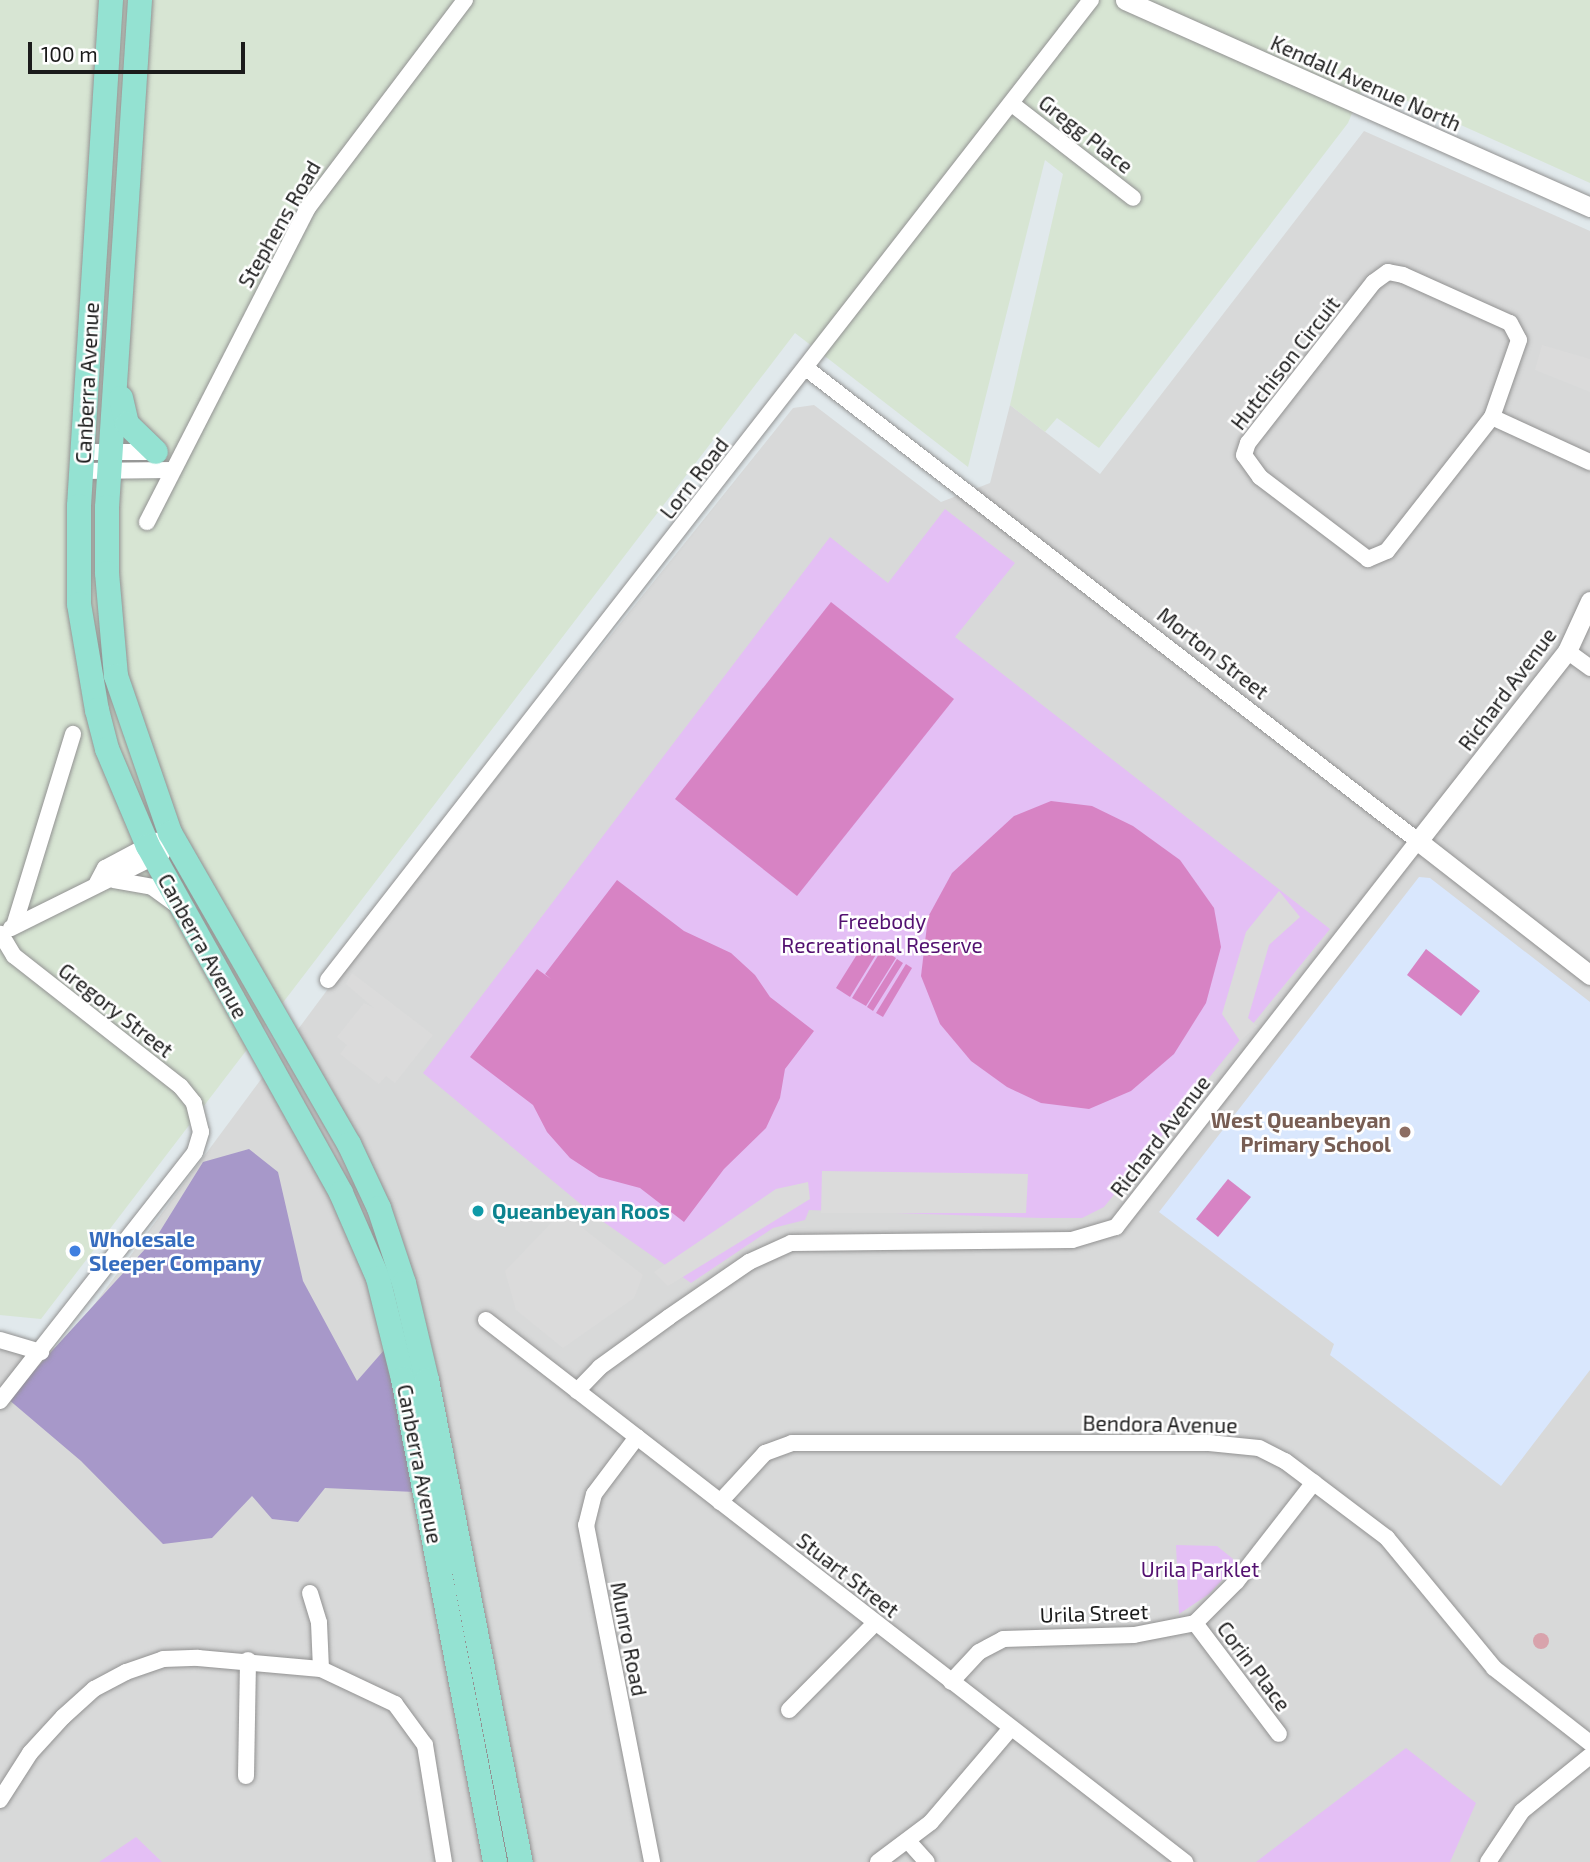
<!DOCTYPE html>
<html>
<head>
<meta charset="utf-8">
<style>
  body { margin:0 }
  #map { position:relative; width:1590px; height:1862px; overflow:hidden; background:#e1e9ec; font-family:"Exo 2",sans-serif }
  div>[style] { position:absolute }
  .residential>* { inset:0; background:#d8d9d9 }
  .industrial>* { inset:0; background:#d7e5d3 }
  .education>* { inset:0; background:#d9e7fd }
  .forest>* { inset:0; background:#a798c9 }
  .park>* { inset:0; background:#e4bff5 }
  .pitch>* { inset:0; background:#d783c4 }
  .parking>* { inset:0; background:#dbdbdb }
  .water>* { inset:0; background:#d8a3ac }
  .round { border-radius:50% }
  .roads { filter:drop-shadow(0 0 2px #929292) drop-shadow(0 0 2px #929292) }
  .minor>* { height:16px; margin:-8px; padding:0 8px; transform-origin:8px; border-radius:8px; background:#fff }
  .tertiary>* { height:19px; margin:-9.5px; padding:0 9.5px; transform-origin:9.5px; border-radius:9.5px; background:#fff }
  .trunk>* { height:24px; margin:-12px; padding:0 12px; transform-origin:12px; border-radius:12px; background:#94e2d2 }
  .dots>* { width:19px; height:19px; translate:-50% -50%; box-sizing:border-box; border:4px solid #fff; border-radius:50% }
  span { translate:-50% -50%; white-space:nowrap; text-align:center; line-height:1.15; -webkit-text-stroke:5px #fff; paint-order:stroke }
  .street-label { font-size:21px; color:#1b1b1b }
  .park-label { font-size:21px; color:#531170 }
  .education-label { font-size:21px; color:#785e54; font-weight:700 }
  .right { translate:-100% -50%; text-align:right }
  .culture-label { font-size:21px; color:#0d838f; font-weight:700 }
  .left { translate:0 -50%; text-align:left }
  .shop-label { font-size:21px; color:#366cbe; font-weight:700 }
  .scale { position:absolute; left:28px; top:42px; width:217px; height:32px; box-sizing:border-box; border:4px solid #1b1b1b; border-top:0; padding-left:9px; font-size:21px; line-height:24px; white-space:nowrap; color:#1b1b1b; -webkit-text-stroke:5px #fff; paint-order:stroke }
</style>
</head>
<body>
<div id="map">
  <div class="residential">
    <i style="clip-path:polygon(1364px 131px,1590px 231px,1590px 1862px,0 1862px,0 1343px,62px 1348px,339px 974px,793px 408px,814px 405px,941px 502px,990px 483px,1010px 405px,1100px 474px)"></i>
  </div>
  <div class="industrial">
    <i style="clip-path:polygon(0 0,1590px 0,1590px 183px,1365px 82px,1348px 123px,1099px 448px,1057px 418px,1045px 432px,1010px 405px,1063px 174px,1045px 160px,968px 467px,795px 333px,41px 1319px,0 1315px)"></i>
  </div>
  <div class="education">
    <i style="clip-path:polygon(1419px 877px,1430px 878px,1590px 1002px,1590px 1370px,1501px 1486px,1330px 1355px,1334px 1344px,1159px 1212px)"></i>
  </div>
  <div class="forest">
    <i style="clip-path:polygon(249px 1149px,278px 1172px,303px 1281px,357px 1381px,385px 1349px,415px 1492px,325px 1488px,298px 1522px,272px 1519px,252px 1496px,212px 1538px,163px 1544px,81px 1461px,8px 1399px,157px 1236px,203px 1162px)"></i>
  </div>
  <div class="park">
    <i style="clip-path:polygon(945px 509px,1015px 563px,955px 637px,1330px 929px,1104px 1207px,1082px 1218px,1041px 1218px,809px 1210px,805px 1220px,773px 1228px,691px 1283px,595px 1216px,423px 1073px,830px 537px,888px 583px)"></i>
    <i style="clip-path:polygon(1176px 1545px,1217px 1546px,1238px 1563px,1209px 1594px,1179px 1614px)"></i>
    <i style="clip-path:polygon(1406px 1748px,1476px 1803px,1450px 1862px,1256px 1862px)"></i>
    <i style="clip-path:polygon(136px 1837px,162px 1862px,99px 1862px)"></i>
  </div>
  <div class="pitch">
    <i style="clip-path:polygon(831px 602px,954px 699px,797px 896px,675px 799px)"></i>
    <i style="clip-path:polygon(1051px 801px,1092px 806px,1133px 826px,1180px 860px,1214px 908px,1221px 947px,1206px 1003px,1174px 1054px,1131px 1091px,1089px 1109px,1041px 1103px,1007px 1087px,971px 1061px,940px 1024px,921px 976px,928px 917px,952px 873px,1014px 816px)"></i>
    <i style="clip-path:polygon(617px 880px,684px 931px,731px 953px,755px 975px,770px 997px,814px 1031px,785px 1069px,780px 1098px,766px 1128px,724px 1169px,684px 1222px,640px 1188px,599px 1177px,570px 1158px,547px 1132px,533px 1105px,470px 1057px,537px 969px,551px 979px,545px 974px)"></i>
    <i style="clip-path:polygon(866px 940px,880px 948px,850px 997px,836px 988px)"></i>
    <i style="clip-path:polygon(882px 949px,896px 958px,866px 1006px,852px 998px)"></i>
    <i style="clip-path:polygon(1426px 949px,1480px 991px,1461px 1016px,1407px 975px)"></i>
    <i style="clip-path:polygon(897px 959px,903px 963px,873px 1011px,867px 1007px)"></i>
    <i style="clip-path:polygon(906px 964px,912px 968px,883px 1017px,876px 1013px)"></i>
    <i style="clip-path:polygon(1228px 1179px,1251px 1197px,1218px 1237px,1196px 1219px)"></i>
  </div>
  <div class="parking">
    <i style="clip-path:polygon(1542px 345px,1590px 359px,1590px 392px,1535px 370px)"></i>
    <i style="clip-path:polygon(1279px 891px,1300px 917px,1269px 945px,1248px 1018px,1257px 1026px,1240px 1041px,1222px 1014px,1246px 932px)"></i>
    <i style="clip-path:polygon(352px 973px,433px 1035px,395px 1083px,386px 1076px,379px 1084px,340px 1054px,347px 1045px,337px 1037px,364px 1003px,374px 1008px,346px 984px)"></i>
    <i style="clip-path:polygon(822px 1171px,1028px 1174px,1026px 1213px,821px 1213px)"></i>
    <i style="clip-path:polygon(808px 1182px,810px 1199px,668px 1286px,654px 1272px,776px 1189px)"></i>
    <i style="clip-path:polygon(571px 1219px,643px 1275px,634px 1298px,563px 1348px,516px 1310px,505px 1271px,554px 1220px)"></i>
  </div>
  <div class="water">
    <i class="round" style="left:1533px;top:1633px;width:16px;height:16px"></i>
  </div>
  <div class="roads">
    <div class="minor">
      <i style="left:1012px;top:104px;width:153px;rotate:37.8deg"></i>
      <i style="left:1388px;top:272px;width:15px;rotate:11deg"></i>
      <i style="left:1403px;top:275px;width:117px;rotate:24.2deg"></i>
      <i style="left:1510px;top:323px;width:19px;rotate:62deg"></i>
      <i style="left:1519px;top:340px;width:82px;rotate:109.3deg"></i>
      <i style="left:1492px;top:417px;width:170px;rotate:128.1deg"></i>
      <i style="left:1387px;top:551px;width:21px;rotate:157deg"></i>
      <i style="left:1368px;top:559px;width:136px;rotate:-142.8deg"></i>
      <i style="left:1260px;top:477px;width:27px;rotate:-126deg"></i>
      <i style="left:1244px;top:455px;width:13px;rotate:-72deg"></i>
      <i style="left:1248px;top:443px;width:204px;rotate:-52deg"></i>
      <i style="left:1374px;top:282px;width:17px;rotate:-36deg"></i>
      <i style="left:1492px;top:417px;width:108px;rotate:24.7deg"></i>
      <i style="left:83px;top:452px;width:75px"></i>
      <i style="left:82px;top:471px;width:90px;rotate:-0.6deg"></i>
      <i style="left:147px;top:522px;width:352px;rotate:-62.9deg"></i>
      <i style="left:307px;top:209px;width:262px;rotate:-52.9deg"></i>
      <i style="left:1567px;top:651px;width:29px;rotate:36deg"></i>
      <i style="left:114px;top:880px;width:39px;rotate:10deg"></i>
      <i style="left:152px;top:887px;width:31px;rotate:36deg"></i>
      <i style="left:97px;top:883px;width:17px;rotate:-62deg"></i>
      <i style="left:105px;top:868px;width:58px;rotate:-27.9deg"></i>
      <i style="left:14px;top:926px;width:201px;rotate:-72.9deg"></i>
      <i style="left:11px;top:928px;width:169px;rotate:-26.4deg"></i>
      <i style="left:328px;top:980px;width:1242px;rotate:-52.1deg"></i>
      <i style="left:486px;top:1320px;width:885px;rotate:37.79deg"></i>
      <i style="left:0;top:1340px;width:43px;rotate:16.3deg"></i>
      <i style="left:577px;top:1391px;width:33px;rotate:-46deg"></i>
      <i style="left:600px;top:1367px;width:85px;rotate:-35.9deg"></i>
      <i style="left:669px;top:1317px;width:97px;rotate:-34.5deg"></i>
      <i style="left:749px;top:1262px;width:46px;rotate:-24.3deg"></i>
      <i style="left:791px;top:1243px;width:281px;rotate:-0.6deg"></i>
      <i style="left:1072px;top:1240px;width:46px;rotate:-16.5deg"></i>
      <i style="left:1116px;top:1227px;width:490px;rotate:-52deg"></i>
      <i style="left:1418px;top:841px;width:772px;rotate:-142.31deg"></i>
      <i style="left:0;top:1401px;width:316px;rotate:-51.9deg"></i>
      <i style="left:195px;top:1152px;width:21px;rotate:-73deg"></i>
      <i style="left:201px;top:1132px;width:30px;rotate:-104deg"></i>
      <i style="left:194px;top:1103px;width:22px;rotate:-129deg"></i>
      <i style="left:180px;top:1086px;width:211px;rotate:-141.9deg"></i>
      <i style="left:14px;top:956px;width:26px;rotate:-121deg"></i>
      <i style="left:637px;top:1437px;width:71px;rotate:127deg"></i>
      <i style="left:594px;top:1494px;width:32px;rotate:104deg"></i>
      <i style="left:586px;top:1525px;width:343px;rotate:78.9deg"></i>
      <i style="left:720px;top:1502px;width:67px;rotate:-47.4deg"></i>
      <i style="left:765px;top:1453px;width:29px;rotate:-20deg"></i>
      <i style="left:792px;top:1443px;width:417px"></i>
      <i style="left:1209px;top:1443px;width:50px;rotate:5.7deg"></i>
      <i style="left:1259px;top:1448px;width:29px;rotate:27deg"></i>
      <i style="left:1285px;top:1461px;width:128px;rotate:37deg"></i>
      <i style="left:1387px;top:1538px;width:168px;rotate:50.5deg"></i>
      <i style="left:1494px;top:1668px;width:122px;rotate:38deg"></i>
      <i style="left:310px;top:1593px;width:31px;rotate:73deg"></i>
      <i style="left:319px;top:1623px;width:46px;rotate:87.5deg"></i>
      <i style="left:1195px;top:1623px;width:139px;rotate:52.9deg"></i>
      <i style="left:951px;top:1682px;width:41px;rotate:-47deg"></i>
      <i style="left:979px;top:1652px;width:27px;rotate:-28deg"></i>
      <i style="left:1003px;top:1639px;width:131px;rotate:-1.7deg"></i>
      <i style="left:1134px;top:1635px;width:62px;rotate:-11.1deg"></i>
      <i style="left:1195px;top:1623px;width:59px;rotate:-45deg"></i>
      <i style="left:1237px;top:1581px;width:125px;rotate:-52.1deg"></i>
      <i style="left:789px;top:1710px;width:122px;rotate:-45.3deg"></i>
      <i style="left:246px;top:1776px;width:116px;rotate:-89deg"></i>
      <i style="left:0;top:1800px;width:56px;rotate:-57.4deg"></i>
      <i style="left:30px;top:1753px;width:49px;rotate:-47.5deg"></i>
      <i style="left:63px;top:1717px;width:42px;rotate:-42.1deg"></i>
      <i style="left:94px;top:1689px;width:36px;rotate:-28deg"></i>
      <i style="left:126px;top:1672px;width:39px;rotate:-19deg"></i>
      <i style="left:163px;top:1659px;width:35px;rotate:-2deg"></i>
      <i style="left:198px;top:1658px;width:123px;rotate:5.1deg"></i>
      <i style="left:321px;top:1669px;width:82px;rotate:25.3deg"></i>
      <i style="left:395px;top:1704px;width:51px;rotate:53.8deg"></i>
      <i style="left:425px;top:1745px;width:119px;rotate:80.8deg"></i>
      <i style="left:908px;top:1841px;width:28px;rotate:48deg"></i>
      <i style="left:878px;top:1862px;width:66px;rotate:-37deg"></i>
      <i style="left:931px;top:1822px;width:123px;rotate:-49.6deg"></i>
      <i style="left:1488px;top:1862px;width:61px;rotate:-56.3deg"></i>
      <i style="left:1522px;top:1811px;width:87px;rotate:-39deg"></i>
    </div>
    <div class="tertiary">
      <i style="left:1125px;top:0;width:509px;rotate:24deg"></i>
      <i style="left:1590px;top:601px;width:55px;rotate:114.7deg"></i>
      <i style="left:1567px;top:651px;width:241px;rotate:128.1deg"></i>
      <i style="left:1418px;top:841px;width:218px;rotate:37.9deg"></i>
    </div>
    <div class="trunk">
      <i style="left:111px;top:0;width:507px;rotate:93.62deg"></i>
      <i style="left:79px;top:506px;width:98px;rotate:90deg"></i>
      <i style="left:79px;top:604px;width:108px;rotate:80.4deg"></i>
      <i style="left:97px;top:710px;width:40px;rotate:75.6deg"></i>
      <i style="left:107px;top:749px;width:105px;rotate:67.1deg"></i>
      <i style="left:148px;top:846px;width:397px;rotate:60.9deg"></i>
      <i style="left:341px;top:1193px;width:93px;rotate:66.5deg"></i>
      <i style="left:378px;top:1278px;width:104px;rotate:76.1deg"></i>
      <i style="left:403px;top:1379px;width:492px;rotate:79.2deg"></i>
      <i style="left:140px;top:0;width:508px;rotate:93.72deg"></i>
      <i style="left:107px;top:507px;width:66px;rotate:90deg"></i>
      <i style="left:107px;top:573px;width:103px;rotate:85deg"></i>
      <i style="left:116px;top:676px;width:166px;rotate:71deg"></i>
      <i style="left:170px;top:833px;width:359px;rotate:60.1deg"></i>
      <i style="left:349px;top:1144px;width:71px;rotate:64.9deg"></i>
      <i style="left:379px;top:1208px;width:79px;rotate:71.6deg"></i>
      <i style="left:404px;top:1283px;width:100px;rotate:76.7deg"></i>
      <i style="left:427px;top:1380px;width:491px;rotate:79deg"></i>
      <i style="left:121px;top:398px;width:27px;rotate:77deg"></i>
      <i style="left:127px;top:424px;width:40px;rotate:44deg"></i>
    </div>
  </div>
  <div class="dots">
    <i style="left:1405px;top:1132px;background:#8d6e63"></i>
    <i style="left:478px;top:1211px;background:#0f9aa8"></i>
    <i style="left:75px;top:1251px;background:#3f7fe0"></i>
  </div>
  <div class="street-label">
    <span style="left:1366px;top:83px;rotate:24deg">Kendall Avenue North</span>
    <span style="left:1086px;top:134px;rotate:38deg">Gregg Place</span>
    <span style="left:279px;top:224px;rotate:-60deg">Stephens Road</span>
    <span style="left:1285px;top:363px;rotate:-52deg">Hutchison Circuit</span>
    <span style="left:87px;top:383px;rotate:-87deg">Canberra Avenue</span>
    <span style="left:694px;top:478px;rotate:-52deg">Lorn Road</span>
    <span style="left:1213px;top:653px;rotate:38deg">Morton Street</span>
    <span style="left:1507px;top:689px;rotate:-53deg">Richard Avenue</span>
    <span style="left:203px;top:946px;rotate:61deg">Canberra Avenue</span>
    <span style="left:116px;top:1010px;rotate:38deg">Gregory Street</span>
    <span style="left:1160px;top:1136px;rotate:-52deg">Richard Avenue</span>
    <span style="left:1160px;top:1424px;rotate:1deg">Bendora Avenue</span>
    <span style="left:420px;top:1464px;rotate:79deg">Canberra Avenue</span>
    <span style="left:848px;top:1575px;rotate:38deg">Stuart Street</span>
    <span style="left:1094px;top:1613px;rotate:-2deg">Urila Street</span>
    <span style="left:629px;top:1639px;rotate:79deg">Munro Road</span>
    <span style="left:1254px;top:1666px;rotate:53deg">Corin Place</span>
  </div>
  <div class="park-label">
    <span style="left:882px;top:933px">Freebody<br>Recreational Reserve</span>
    <span style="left:1200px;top:1569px">Urila Parklet</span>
  </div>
  <div class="education-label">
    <span class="right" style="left:1391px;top:1132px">West Queanbeyan<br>Primary School</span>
  </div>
  <div class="culture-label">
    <span class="left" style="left:492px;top:1211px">Queanbeyan Roos</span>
  </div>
  <div class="shop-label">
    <span class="left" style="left:89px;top:1251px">Wholesale<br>Sleeper Company</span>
  </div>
  <div class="scale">100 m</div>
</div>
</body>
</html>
